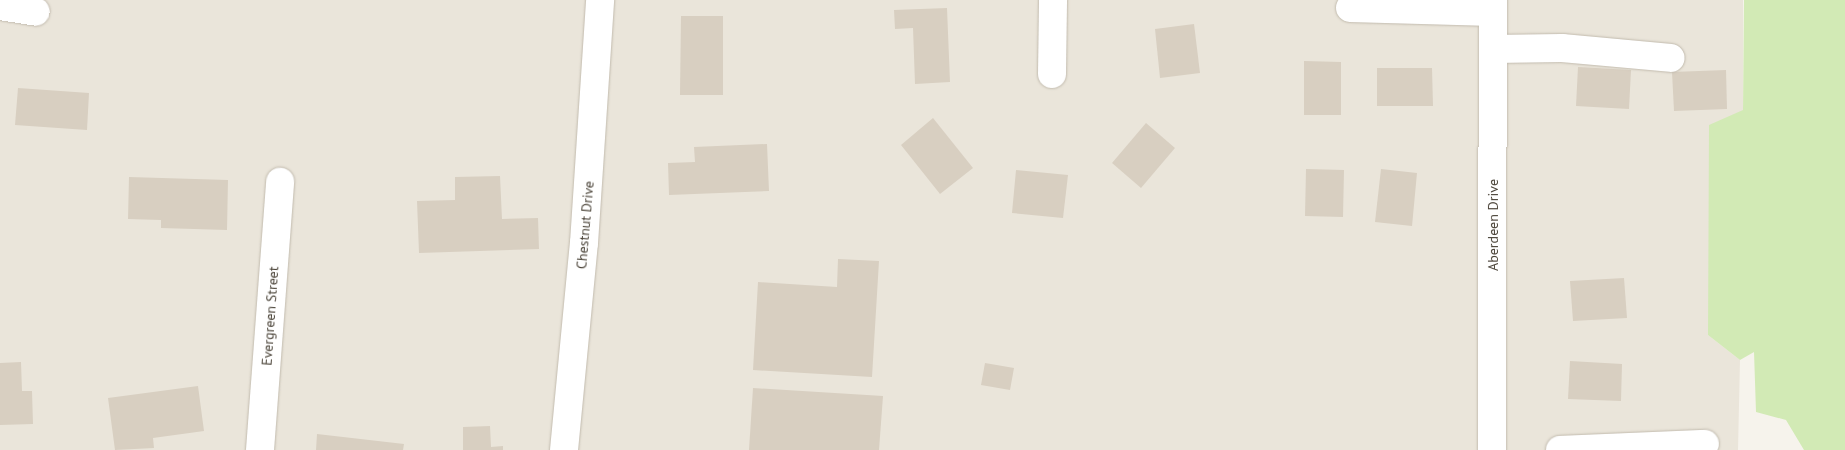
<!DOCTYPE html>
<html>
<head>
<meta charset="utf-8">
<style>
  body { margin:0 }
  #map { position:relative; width:1845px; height:450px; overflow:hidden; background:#f6f3ec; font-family:"PT Sans",sans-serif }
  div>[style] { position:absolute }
  .residential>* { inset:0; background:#eae5da }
  .green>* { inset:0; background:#d2eab5 }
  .building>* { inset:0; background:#d8cfc1 }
  .roads { filter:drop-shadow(0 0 1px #c2bbae) drop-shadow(0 0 1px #c2bbae) }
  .minor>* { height:28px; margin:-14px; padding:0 14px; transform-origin:14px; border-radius:14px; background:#fff }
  span { translate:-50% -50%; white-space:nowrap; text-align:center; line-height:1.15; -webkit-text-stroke:4px #fff; paint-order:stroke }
  .street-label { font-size:14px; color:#4b4439 }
</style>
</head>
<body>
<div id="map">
  <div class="residential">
    <i style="clip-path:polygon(0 0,1743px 0,1743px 110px,1708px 335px,1740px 360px,1738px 450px,0 450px)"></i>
  </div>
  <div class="green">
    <i style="clip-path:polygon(1744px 0,1845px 0,1845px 450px,1804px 450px,1786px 420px,1756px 412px,1754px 352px,1740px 360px,1708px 335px,1709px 125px,1743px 110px)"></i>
  </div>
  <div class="building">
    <i style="clip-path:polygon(947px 8px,950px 82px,915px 84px,913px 28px,895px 29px,894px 10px)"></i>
    <i style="clip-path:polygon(681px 16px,723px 16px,723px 95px,680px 95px)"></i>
    <i style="clip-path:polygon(1194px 24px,1200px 73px,1160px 78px,1155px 29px)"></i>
    <i style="clip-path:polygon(1304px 61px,1341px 62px,1341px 115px,1304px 115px)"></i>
    <i style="clip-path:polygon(1578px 67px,1631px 70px,1629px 109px,1576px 106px)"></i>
    <i style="clip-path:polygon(1377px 68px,1432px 68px,1433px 106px,1377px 106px)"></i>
    <i style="clip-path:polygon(1726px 70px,1727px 109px,1674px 111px,1672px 72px)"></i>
    <i style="clip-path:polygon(18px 88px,89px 93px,87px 130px,15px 125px)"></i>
    <i style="clip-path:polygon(933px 118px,973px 168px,940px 194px,901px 145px)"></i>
    <i style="clip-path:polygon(1146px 123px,1175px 148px,1141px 188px,1112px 163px)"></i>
    <i style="clip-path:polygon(767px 144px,769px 191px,669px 195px,668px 163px,695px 162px,694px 147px)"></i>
    <i style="clip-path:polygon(1306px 169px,1344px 170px,1343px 217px,1305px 216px)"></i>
    <i style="clip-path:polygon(1381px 169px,1417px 173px,1412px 226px,1375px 222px)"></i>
    <i style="clip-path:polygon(1016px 170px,1068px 175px,1063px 218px,1012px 213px)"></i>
    <i style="clip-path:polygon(500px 176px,502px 219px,538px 218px,539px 249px,419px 253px,417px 201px,455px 200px,455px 177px)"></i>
    <i style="clip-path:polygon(129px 177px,228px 180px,227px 230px,161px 228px,161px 220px,128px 219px)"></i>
    <i style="clip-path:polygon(838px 259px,879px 261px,872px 377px,753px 370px,758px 282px,837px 287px)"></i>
    <i style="clip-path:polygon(1624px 278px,1627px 318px,1573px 321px,1570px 281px)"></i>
    <i style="clip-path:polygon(1570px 361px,1622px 364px,1621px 401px,1568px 399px)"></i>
    <i style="clip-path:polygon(21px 362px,22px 391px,32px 391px,33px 424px,0 425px,0 363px)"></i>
    <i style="clip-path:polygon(985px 363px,1014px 368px,1010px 390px,981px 385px)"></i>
    <i style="clip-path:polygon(198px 386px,204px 431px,153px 438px,154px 448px,115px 450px,108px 398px)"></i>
    <i style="clip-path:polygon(753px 388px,883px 396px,879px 450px,749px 450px)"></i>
    <i style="clip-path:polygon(490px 426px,491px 447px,503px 446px,503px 450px,463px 450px,463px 427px)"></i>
    <i style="clip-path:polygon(317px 434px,404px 444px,403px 450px,316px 450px)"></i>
  </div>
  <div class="roads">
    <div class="minor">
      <i style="left:0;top:6px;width:36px;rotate:9deg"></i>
      <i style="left:1350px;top:8px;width:143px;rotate:1.6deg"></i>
      <i style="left:1493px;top:49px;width:69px;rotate:-0.8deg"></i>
      <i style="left:1562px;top:48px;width:109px;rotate:5.2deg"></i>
      <i style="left:1052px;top:74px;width:74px;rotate:-89.2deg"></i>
      <i style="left:260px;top:450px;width:269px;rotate:-85.7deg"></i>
      <i style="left:564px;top:450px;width:208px;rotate:-84.5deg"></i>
      <i style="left:584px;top:243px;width:244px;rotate:-86.2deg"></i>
      <i style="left:1492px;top:450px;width:450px;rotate:-89.9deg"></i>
      <i style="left:1560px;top:450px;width:145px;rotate:-2.4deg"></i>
    </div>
  </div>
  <div class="street-label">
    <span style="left:585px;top:225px;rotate:-85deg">Chestnut Drive</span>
    <span style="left:1493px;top:225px;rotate:-90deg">Aberdeen Drive</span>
    <span style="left:270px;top:316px;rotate:-86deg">Evergreen Street</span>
  </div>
</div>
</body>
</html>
